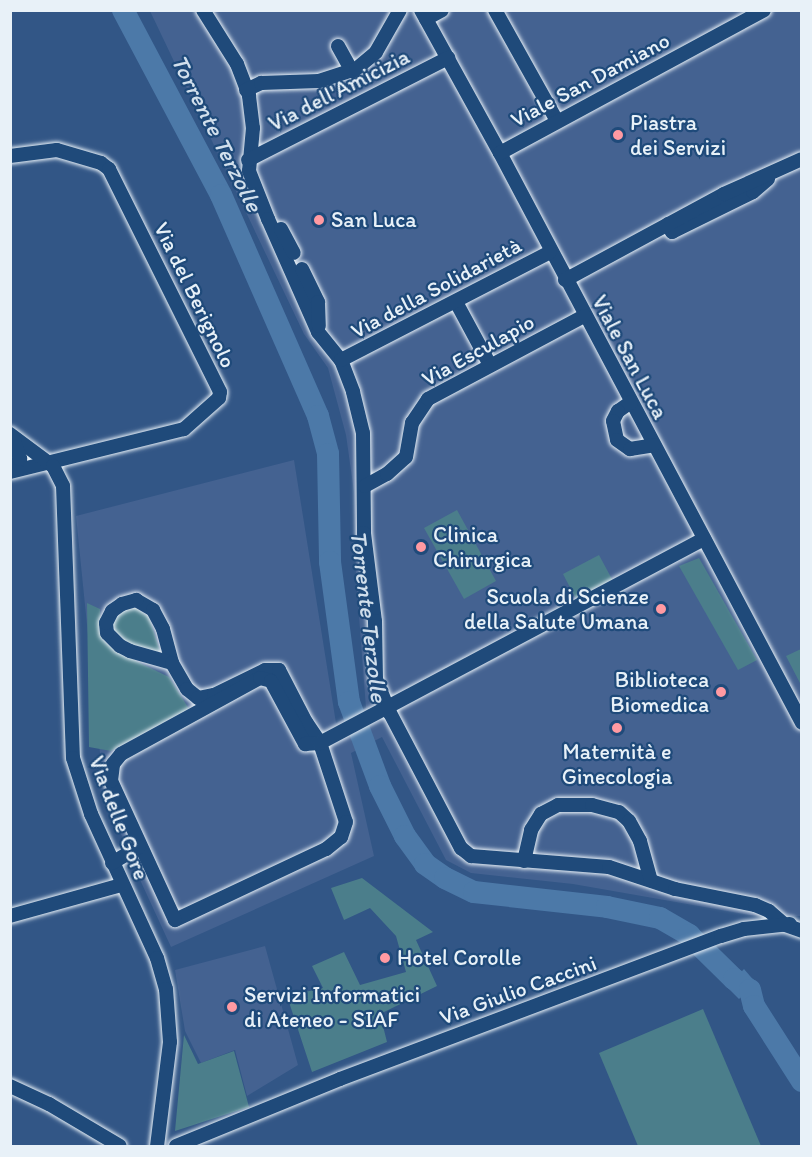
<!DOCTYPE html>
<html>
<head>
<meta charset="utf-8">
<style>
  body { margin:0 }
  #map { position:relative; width:812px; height:1157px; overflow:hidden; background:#325686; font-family:Itim,sans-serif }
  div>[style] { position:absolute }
  .built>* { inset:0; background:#446291 }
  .green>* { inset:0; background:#4b7e8b }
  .water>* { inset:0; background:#4c79a8 }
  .river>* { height:22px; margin:-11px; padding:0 11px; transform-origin:11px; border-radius:11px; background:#4c79a8 }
  .roads { filter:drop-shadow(0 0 2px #e8f1f8) drop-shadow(0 0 2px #e8f1f8) }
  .minor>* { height:14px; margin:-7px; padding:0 7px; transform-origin:7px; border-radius:7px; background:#1f4a7a }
  .dots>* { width:16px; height:16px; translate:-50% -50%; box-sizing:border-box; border:3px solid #1f4a7a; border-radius:50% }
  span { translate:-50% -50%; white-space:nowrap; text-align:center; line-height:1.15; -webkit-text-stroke:4.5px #1f4a7a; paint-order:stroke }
  .street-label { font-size:22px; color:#e8f1f8 }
  .poi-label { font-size:22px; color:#e8f1f8 }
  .left { translate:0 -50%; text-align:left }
  .right { translate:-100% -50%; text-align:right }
  .water-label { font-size:24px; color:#d1dfec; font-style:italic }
  .frame { position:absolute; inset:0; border:12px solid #e8f1f8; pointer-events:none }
</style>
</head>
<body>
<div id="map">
  <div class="built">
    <i style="clip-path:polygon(150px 11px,801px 11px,801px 916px,750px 915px,573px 884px,471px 873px,446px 860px,382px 737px,351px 753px,374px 856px,171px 947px,141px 882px,104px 793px,76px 516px,294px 460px,336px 723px,366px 708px,356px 577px,354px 492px,346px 435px,328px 368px,304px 334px)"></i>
    <i style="clip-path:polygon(265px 946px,298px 1065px,247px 1096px,235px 1050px,201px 1063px,185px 1031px,175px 970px)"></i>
  </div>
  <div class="green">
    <i style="clip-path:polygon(457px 510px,496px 581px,464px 599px,424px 528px)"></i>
    <i style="clip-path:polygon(599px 555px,613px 581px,577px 601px,563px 574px)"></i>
    <i style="clip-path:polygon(699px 558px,757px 660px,738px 670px,679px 566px)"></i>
    <i style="clip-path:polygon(87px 603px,100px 609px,102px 639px,115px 651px,169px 677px,189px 709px,111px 751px,89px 747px)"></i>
    <i style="clip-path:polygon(127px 608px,136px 608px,149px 617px,160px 651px,154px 652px,124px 643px,113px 633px,112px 625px,115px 618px)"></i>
    <i style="clip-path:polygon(801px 649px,801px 685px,786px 656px)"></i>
    <i style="clip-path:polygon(362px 878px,433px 932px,416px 940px,437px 986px,380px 1014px,387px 1042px,312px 1072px,287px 996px,323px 988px,312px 966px,344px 952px,360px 985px,406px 972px,396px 936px,370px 908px,344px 920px,331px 888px)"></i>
    <i style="clip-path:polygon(703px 1009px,761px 1146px,638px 1146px,599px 1053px)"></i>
    <i style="clip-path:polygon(184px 1035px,198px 1064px,234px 1051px,249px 1107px,175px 1131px)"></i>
  </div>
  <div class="water">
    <i style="clip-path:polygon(744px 969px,756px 983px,739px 999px,727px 987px)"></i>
  </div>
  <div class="river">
    <i style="left:123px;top:10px;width:209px;rotate:62.1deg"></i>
    <i style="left:221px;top:195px;width:241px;rotate:66.3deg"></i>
    <i style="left:318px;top:416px;width:39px;rotate:75deg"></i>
    <i style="left:328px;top:454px;width:108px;rotate:88.9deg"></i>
    <i style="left:330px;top:562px;width:141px;rotate:82.3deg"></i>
    <i style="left:349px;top:702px;width:90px;rotate:69.7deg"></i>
    <i style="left:380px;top:786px;width:56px;rotate:63.4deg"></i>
    <i style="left:405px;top:836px;width:34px;rotate:54deg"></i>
    <i style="left:425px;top:864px;width:24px;rotate:35deg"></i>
    <i style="left:445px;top:878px;width:32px;rotate:26deg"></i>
    <i style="left:474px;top:892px;width:134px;rotate:6.4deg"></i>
    <i style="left:607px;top:907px;width:54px;rotate:11.7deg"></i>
    <i style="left:660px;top:918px;width:34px;rotate:30deg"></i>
    <i style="left:689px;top:935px;width:63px;rotate:44.4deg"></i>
    <i style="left:734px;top:979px;width:19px;rotate:35deg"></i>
    <i style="left:750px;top:990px;width:16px;rotate:76deg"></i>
    <i style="left:754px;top:1006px;width:89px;rotate:57.4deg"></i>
  </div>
  <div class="roads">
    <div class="minor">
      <i style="left:203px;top:10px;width:64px;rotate:57.8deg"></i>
      <i style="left:237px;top:64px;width:34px;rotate:69deg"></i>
      <i style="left:249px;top:96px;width:32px;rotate:83deg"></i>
      <i style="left:253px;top:128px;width:43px;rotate:95.3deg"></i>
      <i style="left:249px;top:171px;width:52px;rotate:68.4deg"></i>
      <i style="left:268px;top:219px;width:124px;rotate:66.1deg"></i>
      <i style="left:318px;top:332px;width:36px;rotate:51deg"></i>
      <i style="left:341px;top:360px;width:34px;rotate:69deg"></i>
      <i style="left:353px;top:392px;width:42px;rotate:76.3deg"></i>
      <i style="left:363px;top:433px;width:100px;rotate:89.4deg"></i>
      <i style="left:364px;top:533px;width:89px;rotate:82.9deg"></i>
      <i style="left:375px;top:621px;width:58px;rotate:89deg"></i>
      <i style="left:376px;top:679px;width:37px;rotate:68deg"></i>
      <i style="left:390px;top:713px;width:153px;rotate:62.3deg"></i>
      <i style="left:461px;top:848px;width:13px;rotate:39deg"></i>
      <i style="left:471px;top:856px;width:138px;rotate:4.6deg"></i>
      <i style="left:609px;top:867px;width:70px;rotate:18.4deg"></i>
      <i style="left:675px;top:889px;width:82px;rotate:11.3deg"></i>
      <i style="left:755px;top:905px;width:15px;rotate:23deg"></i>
      <i style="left:769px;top:911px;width:21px;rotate:41deg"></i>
      <i style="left:785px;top:925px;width:18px;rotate:19deg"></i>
      <i style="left:421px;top:10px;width:163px;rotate:61.1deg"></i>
      <i style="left:500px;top:153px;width:645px;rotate:62.08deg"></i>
      <i style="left:495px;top:10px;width:127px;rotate:60.8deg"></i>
      <i style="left:426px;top:19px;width:18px;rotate:-29deg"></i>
      <i style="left:338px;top:46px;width:29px;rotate:61deg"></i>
      <i style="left:246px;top:90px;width:17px;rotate:-25deg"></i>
      <i style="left:261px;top:83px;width:58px;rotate:-2deg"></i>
      <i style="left:319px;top:81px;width:39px;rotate:-18deg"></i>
      <i style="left:356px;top:69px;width:26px;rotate:-40deg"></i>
      <i style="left:376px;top:52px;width:48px;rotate:-60.3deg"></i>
      <i style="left:500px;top:153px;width:300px;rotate:-28.4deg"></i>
      <i style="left:10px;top:156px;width:47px;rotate:-7.3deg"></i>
      <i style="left:57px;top:150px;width:46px;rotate:16.5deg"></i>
      <i style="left:101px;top:163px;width:10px;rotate:37deg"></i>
      <i style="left:109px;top:169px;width:249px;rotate:63.5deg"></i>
      <i style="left:220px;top:392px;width:6px;rotate:99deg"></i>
      <i style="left:219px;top:398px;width:47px;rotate:138.5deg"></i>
      <i style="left:184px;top:429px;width:179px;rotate:166.1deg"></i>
      <i style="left:248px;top:160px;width:225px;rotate:-27deg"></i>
      <i style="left:668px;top:224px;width:9px;rotate:63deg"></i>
      <i style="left:672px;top:232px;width:90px;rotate:-26.3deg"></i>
      <i style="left:753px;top:192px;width:20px;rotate:-41deg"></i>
      <i style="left:281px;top:229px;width:27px;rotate:62deg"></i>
      <i style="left:302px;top:269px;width:37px;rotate:64deg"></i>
      <i style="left:318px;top:302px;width:24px;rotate:88deg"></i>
      <i style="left:565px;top:280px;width:181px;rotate:-28.4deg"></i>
      <i style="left:724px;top:194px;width:85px;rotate:-24.2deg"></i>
      <i style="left:456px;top:302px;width:72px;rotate:61.6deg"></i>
      <i style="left:341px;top:360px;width:235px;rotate:-27.3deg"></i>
      <i style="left:631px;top:402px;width:16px;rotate:145deg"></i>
      <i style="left:618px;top:411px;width:11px;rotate:117deg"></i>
      <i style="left:613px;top:421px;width:19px;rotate:78deg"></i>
      <i style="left:617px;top:440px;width:16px;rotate:35deg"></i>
      <i style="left:630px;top:449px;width:24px;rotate:-9deg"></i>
      <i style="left:10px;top:434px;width:54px;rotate:36.7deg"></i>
      <i style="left:53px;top:466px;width:22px;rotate:63deg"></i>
      <i style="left:63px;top:486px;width:272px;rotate:87.9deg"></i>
      <i style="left:73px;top:758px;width:59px;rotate:72.2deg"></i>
      <i style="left:91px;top:814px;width:158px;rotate:65.4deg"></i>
      <i style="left:157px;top:958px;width:32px;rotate:74deg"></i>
      <i style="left:166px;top:989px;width:53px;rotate:85.7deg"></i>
      <i style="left:170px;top:1042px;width:105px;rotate:97.1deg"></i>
      <i style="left:10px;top:471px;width:16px;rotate:-50deg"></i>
      <i style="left:20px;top:459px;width:23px;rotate:-108deg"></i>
      <i style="left:365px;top:486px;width:25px;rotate:-29deg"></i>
      <i style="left:387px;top:474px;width:25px;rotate:-42deg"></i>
      <i style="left:406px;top:457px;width:35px;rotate:-80deg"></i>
      <i style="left:412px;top:423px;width:29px;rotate:-56deg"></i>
      <i style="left:428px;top:399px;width:177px;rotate:-28deg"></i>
      <i style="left:136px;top:600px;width:20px;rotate:30deg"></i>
      <i style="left:153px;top:610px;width:21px;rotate:62deg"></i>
      <i style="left:163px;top:629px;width:35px;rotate:75deg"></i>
      <i style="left:172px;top:663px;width:44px;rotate:-164.1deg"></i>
      <i style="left:130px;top:651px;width:11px;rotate:-153deg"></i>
      <i style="left:120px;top:646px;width:18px;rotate:-135deg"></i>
      <i style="left:107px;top:633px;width:10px;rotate:-96deg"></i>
      <i style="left:106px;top:623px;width:13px;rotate:-63deg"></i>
      <i style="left:112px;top:611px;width:12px;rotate:-35deg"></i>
      <i style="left:122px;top:604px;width:15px;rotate:-16deg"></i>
      <i style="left:172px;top:663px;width:30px;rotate:60deg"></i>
      <i style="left:187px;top:689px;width:14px;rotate:39deg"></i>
      <i style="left:198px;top:698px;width:16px;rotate:-11deg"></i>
      <i style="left:214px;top:695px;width:57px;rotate:-26.1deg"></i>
      <i style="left:265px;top:670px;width:14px"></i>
      <i style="left:279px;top:670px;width:59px;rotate:62.6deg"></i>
      <i style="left:306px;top:722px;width:25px;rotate:56deg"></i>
      <i style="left:320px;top:743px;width:83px;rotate:71.8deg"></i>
      <i style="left:346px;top:822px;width:16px;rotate:108deg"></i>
      <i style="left:341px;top:837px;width:19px;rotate:141deg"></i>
      <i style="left:326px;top:849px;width:167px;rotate:154.8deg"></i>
      <i style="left:175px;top:920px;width:153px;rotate:-114.7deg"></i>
      <i style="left:111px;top:781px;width:17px;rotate:-83deg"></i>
      <i style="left:113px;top:764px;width:13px;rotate:-51deg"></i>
      <i style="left:121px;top:754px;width:158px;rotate:-28.7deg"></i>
      <i style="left:260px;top:678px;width:11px;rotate:15deg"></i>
      <i style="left:271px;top:681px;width:72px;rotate:61.6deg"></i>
      <i style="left:305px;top:744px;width:15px;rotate:-4deg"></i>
      <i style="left:320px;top:743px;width:435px;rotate:-28deg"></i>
      <i style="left:524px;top:861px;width:32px;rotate:-77deg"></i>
      <i style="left:531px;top:830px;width:19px;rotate:-58deg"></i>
      <i style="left:541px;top:814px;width:19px;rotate:-28deg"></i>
      <i style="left:558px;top:805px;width:34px"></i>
      <i style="left:592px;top:805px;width:28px;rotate:15deg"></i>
      <i style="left:619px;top:812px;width:13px;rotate:42deg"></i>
      <i style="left:629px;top:821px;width:23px;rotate:61deg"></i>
      <i style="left:640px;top:841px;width:41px;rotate:74.6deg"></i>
      <i style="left:112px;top:863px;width:31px;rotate:-31deg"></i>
      <i style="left:10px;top:916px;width:115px;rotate:-15.6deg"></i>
      <i style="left:10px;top:1086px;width:43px;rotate:24.8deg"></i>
      <i style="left:49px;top:1104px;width:82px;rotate:30.6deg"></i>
      <i style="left:176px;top:1146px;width:177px;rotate:-22.2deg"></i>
      <i style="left:340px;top:1079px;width:407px;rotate:-20.6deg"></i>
      <i style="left:721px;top:936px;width:24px;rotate:-17deg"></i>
      <i style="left:744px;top:929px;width:46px;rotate:-6.2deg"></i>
    </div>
  </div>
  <div class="dots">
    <i style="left:618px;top:135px;background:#ff9aa2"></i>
    <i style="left:319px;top:220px;background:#ff9aa2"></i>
    <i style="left:421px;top:547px;background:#ff9aa2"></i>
    <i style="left:661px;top:609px;background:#ff9aa2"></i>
    <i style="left:721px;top:692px;background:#ff9aa2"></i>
    <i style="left:617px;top:728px;background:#ff9aa2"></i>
    <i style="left:385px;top:958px;background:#ff9aa2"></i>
    <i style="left:232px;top:1007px;background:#ff9aa2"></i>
  </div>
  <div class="street-label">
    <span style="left:590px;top:80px;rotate:-28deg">Viale San Damiano</span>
    <span style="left:339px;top:90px;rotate:-27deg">Via dell'Amicizia</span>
    <span style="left:436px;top:288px;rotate:-28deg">Via della Solidarietà</span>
    <span style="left:195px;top:295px;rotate:64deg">Via del Berignolo</span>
    <span style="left:478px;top:350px;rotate:-29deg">Via Esculapio</span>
    <span style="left:630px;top:357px;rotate:62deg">Viale San Luca</span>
    <span style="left:119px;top:818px;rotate:69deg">Via delle Gore</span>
    <span style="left:518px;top:990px;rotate:-20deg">Via Giulio Caccini</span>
  </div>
  <div class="poi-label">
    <span class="left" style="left:630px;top:135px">Piastra<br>dei Servizi</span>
    <span class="left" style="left:331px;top:220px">San Luca</span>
    <span class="left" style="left:433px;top:547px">Clinica<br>Chirurgica</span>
    <span class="right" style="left:649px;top:609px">Scuola di Scienze<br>della Salute Umana</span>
    <span class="right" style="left:709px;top:692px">Biblioteca<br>Biomedica</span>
    <span style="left:617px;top:764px">Maternità e<br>Ginecologia</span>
    <span class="left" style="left:397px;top:958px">Hotel Corolle</span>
    <span class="left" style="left:244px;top:1007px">Servizi Informatici<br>di Ateneo - SIAF</span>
  </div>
  <div class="water-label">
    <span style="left:217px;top:133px;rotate:63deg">Torrente Terzolle</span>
    <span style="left:369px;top:616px;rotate:83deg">Torrente Terzolle</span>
  </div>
  <div class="frame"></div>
</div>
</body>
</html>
